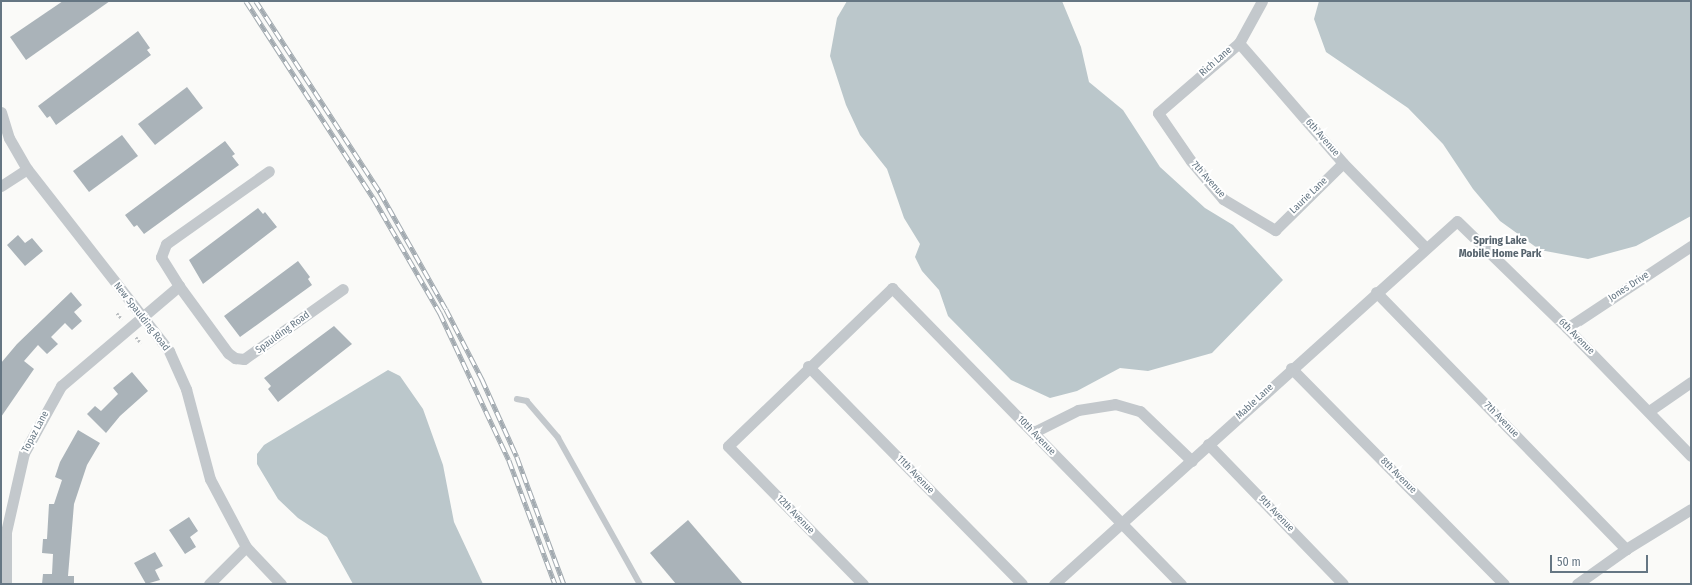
<!DOCTYPE html>
<html>
<head>
<meta charset="utf-8">
<style>
  body { margin:0 }
  #map { position:relative; width:1692px; height:585px; overflow:hidden; background:#fafaf8; font-family:"Fira Sans Condensed",sans-serif }
  div>[style] { position:absolute }
  .water>* { inset:0; background:#bbc7cb }
  .building>* { inset:0; background:#aab3b9 }
  .path>* { height:2.5px; margin-top:-1.25px; transform-origin:0; background:repeating-linear-gradient(90deg,#bbbfc2 0 2px,transparent 0 4px) }
  .service>* { height:5.5px; margin:-2.75px; padding:0 2.75px; transform-origin:2.75px; border-radius:2.75px; background:#c3c8cc }
  .minor>* { height:11px; margin:-5.5px; padding:0 5.5px; transform-origin:5.5px; border-radius:5.5px; background:#c3c8cc }
  .rail>* { height:4.5px; margin-top:-2.25px; transform-origin:0; background:repeating-linear-gradient(90deg,#fff 0 9px,#a2aab0 0 18px); box-sizing:border-box; border-block:1px solid #a2aab0 }
  span { translate:-50% -50%; white-space:nowrap; text-align:center; line-height:1.15; -webkit-text-stroke:4px #fff; paint-order:stroke }
  .street-label { font-size:10px; color:#657683 }
  .neighbourhood-label { font-size:11px; color:#57646e; font-weight:700 }
  .frame { position:absolute; inset:0; border:2px solid #657683; pointer-events:none }
  .scale { position:absolute; left:1550px; top:555px; width:98px; height:18px; box-sizing:border-box; border:2px solid #657683; border-top:0; padding-left:5px; font-size:12px; line-height:14px; white-space:nowrap; color:#657683; -webkit-text-stroke:3px #fff; paint-order:stroke }
</style>
</head>
<body>
<div id="map">
  <div class="water">
    <i style="clip-path:polygon(847px 1px,1062px 1px,1081px 47px,1089px 82px,1123px 110px,1160px 167px,1205px 208px,1233px 225px,1283px 280px,1212px 353px,1148px 371px,1120px 368px,1077px 391px,1050px 398px,1011px 380px,948px 316px,939px 290px,922px 271px,915px 257px,920px 244px,904px 218px,887px 169px,860px 135px,846px 105px,830px 56px,837px 18px)"></i>
    <i style="clip-path:polygon(1319px 1px,1691px 1px,1691px 216px,1636px 246px,1588px 259px,1540px 250px,1500px 221px,1473px 189px,1443px 144px,1408px 108px,1326px 52px,1314px 19px)"></i>
    <i style="clip-path:polygon(388px 370px,400px 376px,423px 409px,443px 465px,454px 522px,483px 584px,353px 584px,327px 537px,298px 518px,278px 499px,257px 464px,257px 454px,264px 445px)"></i>
  </div>
  <div class="building">
    <i style="clip-path:polygon(63px 1px,110px 1px,26px 60px,10px 37px)"></i>
    <i style="clip-path:polygon(138px 31px,150px 48px,147px 50px,151px 55px,56px 125px,50px 116px,47px 118px,38px 106px)"></i>
    <i style="clip-path:polygon(187px 87px,203px 108px,155px 145px,138px 124px)"></i>
    <i style="clip-path:polygon(122px 135px,138px 156px,89px 192px,73px 171px)"></i>
    <i style="clip-path:polygon(225px 141px,235px 154px,232px 156px,239px 165px,144px 234px,137px 225px,134px 227px,125px 215px)"></i>
    <i style="clip-path:polygon(258px 208px,263px 214px,265px 212px,277px 227px,203px 284px,189px 260px)"></i>
    <i style="clip-path:polygon(18px 235px,25px 243px,32px 238px,43px 251px,25px 266px,7px 245px)"></i>
    <i style="clip-path:polygon(298px 261px,310px 277px,308px 279px,312px 285px,240px 337px,224px 316px)"></i>
    <i style="clip-path:polygon(71px 292px,82px 305px,74px 312px,82px 321px,72px 330px,65px 323px,51px 337px,58px 344px,47px 354px,38px 345px,24px 361px,34px 369px,1px 417px,1px 363px,17px 344px)"></i>
    <i style="clip-path:polygon(334px 326px,352px 344px,278px 402px,268px 389px,271px 386px,264px 378px)"></i>
    <i style="clip-path:polygon(132px 372px,148px 391px,120px 416px,106px 433px,87px 414px,95px 406px,101px 411px,118px 394px,113px 388px)"></i>
    <i style="clip-path:polygon(78px 430px,100px 443px,87px 465px,74px 504px,68px 576px,74px 576px,74px 584px,42px 584px,43px 574px,52px 574px,53px 554px,42px 553px,43px 539px,47px 539px,49px 504px,54px 504px,62px 480px,55px 477px,60px 462px)"></i>
    <i style="clip-path:polygon(189px 517px,198px 531px,190px 537px,196px 547px,185px 554px,169px 530px)"></i>
    <i style="clip-path:polygon(688px 520px,743px 584px,676px 584px,650px 553px)"></i>
    <i style="clip-path:polygon(155px 552px,163px 566px,155px 570px,160px 580px,146px 584px,134px 563px)"></i>
  </div>
  <div class="path">
    <i style="left:117px;top:313px;width:8px;rotate:50deg"></i>
    <i style="left:136px;top:337px;width:8px;rotate:50deg"></i>
  </div>
  <div class="service">
    <i style="left:517px;top:399px;width:10px;rotate:11deg"></i>
    <i style="left:527px;top:401px;width:48px;rotate:49.3deg"></i>
    <i style="left:558px;top:437px;width:168px;rotate:60.8deg"></i>
  </div>
  <div class="minor">
    <i style="left:1262px;top:1px;width:48px;rotate:118.7deg"></i>
    <i style="left:1239px;top:43px;width:107px;rotate:139.2deg"></i>
    <i style="left:1158px;top:113px;width:58px;rotate:55.5deg"></i>
    <i style="left:1191px;top:161px;width:50px;rotate:49.9deg"></i>
    <i style="left:1223px;top:199px;width:61px;rotate:30.8deg"></i>
    <i style="left:1275px;top:230px;width:95px;rotate:-44.6deg"></i>
    <i style="left:1239px;top:43px;width:159px;rotate:49.1deg"></i>
    <i style="left:1343px;top:163px;width:119px;rotate:45.7deg"></i>
    <i style="left:1px;top:112px;width:27px;rotate:73deg"></i>
    <i style="left:9px;top:138px;width:36px;rotate:60deg"></i>
    <i style="left:27px;top:169px;width:231px;rotate:52deg"></i>
    <i style="left:169px;top:351px;width:42px;rotate:65.9deg"></i>
    <i style="left:186px;top:389px;width:93px;rotate:75.1deg"></i>
    <i style="left:210px;top:479px;width:77px;rotate:62.1deg"></i>
    <i style="left:246px;top:547px;width:51px;rotate:46.6deg"></i>
    <i style="left:1px;top:186px;width:31px;rotate:-33deg"></i>
    <i style="left:179px;top:286px;width:34px;rotate:-122deg"></i>
    <i style="left:161px;top:257px;width:14px;rotate:-69deg"></i>
    <i style="left:166px;top:244px;width:126px;rotate:-35.3deg"></i>
    <i style="left:1376px;top:292px;width:359px;rotate:45.8deg"></i>
    <i style="left:1567px;top:328px;width:149px;rotate:-33.5deg"></i>
    <i style="left:808px;top:366px;width:305px;rotate:45.5deg"></i>
    <i style="left:1291px;top:368px;width:303px;rotate:45.4deg"></i>
    <i style="left:1649px;top:411px;width:51px;rotate:-34.6deg"></i>
    <i style="left:1034px;top:432px;width:49px;rotate:-26.6deg"></i>
    <i style="left:1078px;top:410px;width:37px;rotate:-9deg"></i>
    <i style="left:1115px;top:404px;width:26px;rotate:16deg"></i>
    <i style="left:1140px;top:411px;width:72px;rotate:43.9deg"></i>
    <i style="left:1208px;top:444px;width:194px;rotate:46deg"></i>
    <i style="left:6px;top:584px;width:52px;rotate:-90deg"></i>
    <i style="left:6px;top:532px;width:81px;rotate:-77.2deg"></i>
    <i style="left:24px;top:453px;width:77px;rotate:-61.1deg"></i>
    <i style="left:61px;top:386px;width:155px;rotate:-40.3deg"></i>
    <i style="left:179px;top:286px;width:83px;rotate:53.8deg"></i>
    <i style="left:228px;top:353px;width:9px;rotate:36deg"></i>
    <i style="left:235px;top:358px;width:9px;rotate:6deg"></i>
    <i style="left:244px;top:359px;width:121px;rotate:-35.3deg"></i>
    <i style="left:209px;top:584px;width:52px;rotate:-45deg"></i>
    <i style="left:863px;top:584px;width:193px;rotate:-134.4deg"></i>
    <i style="left:728px;top:446px;width:228px;rotate:-43.9deg"></i>
    <i style="left:892px;top:288px;width:414px;rotate:45.7deg"></i>
    <i style="left:1054px;top:584px;width:542px;rotate:-42.01deg"></i>
    <i style="left:1457px;top:221px;width:153px;rotate:44.2deg"></i>
    <i style="left:1567px;top:328px;width:178px;rotate:45.9deg"></i>
    <i style="left:1577px;top:584px;width:60px;rotate:-35.5deg"></i>
    <i style="left:1626px;top:549px;width:76px;rotate:-31.6deg"></i>
  </div>
  <div class="rail">
    <i style="left:246px;top:1px;width:234px;rotate:57.1deg"></i>
    <i style="left:373px;top:197px;width:134px;rotate:60deg"></i>
    <i style="left:440px;top:313px;width:162px;rotate:64.9deg"></i>
    <i style="left:509px;top:460px;width:132px;rotate:69.6deg"></i>
    <i style="left:256px;top:1px;width:228px;rotate:57deg"></i>
    <i style="left:380px;top:192px;width:134px;rotate:60.6deg"></i>
    <i style="left:446px;top:309px;width:79px;rotate:62.8deg"></i>
    <i style="left:482px;top:379px;width:85px;rotate:65.8deg"></i>
    <i style="left:517px;top:457px;width:135px;rotate:69.7deg"></i>
  </div>
  <div class="street-label">
    <span style="left:1216px;top:62px;rotate:-41deg">Rich Lane</span>
    <span style="left:1322px;top:138px;rotate:49deg">6th Avenue</span>
    <span style="left:1208px;top:180px;rotate:48deg">7th Avenue</span>
    <span style="left:1309px;top:196px;rotate:-44deg">Laurie Lane</span>
    <span style="left:1629px;top:287px;rotate:-33deg">Jones Drive</span>
    <span style="left:141px;top:317px;rotate:52deg">New Spaulding Road</span>
    <span style="left:283px;top:333px;rotate:-36deg">Spaulding Road</span>
    <span style="left:1576px;top:337px;rotate:45deg">6th Avenue</span>
    <span style="left:1255px;top:402px;rotate:-43deg">Mable Lane</span>
    <span style="left:1501px;top:420px;rotate:46deg">7th Avenue</span>
    <span style="left:36px;top:432px;rotate:-62deg">Topaz Lane</span>
    <span style="left:1036px;top:436px;rotate:46deg">10th Avenue</span>
    <span style="left:915px;top:475px;rotate:46deg">11th Avenue</span>
    <span style="left:1398px;top:476px;rotate:45deg">8th Avenue</span>
    <span style="left:1276px;top:514px;rotate:46deg">9th Avenue</span>
    <span style="left:795px;top:515px;rotate:46deg">12th Avenue</span>
  </div>
  <div class="neighbourhood-label">
    <span style="left:1500px;top:248px">Spring Lake<br>Mobile Home Park</span>
  </div>
  <div class="frame"></div>
  <div class="scale">50 m</div>
</div>
</body>
</html>
